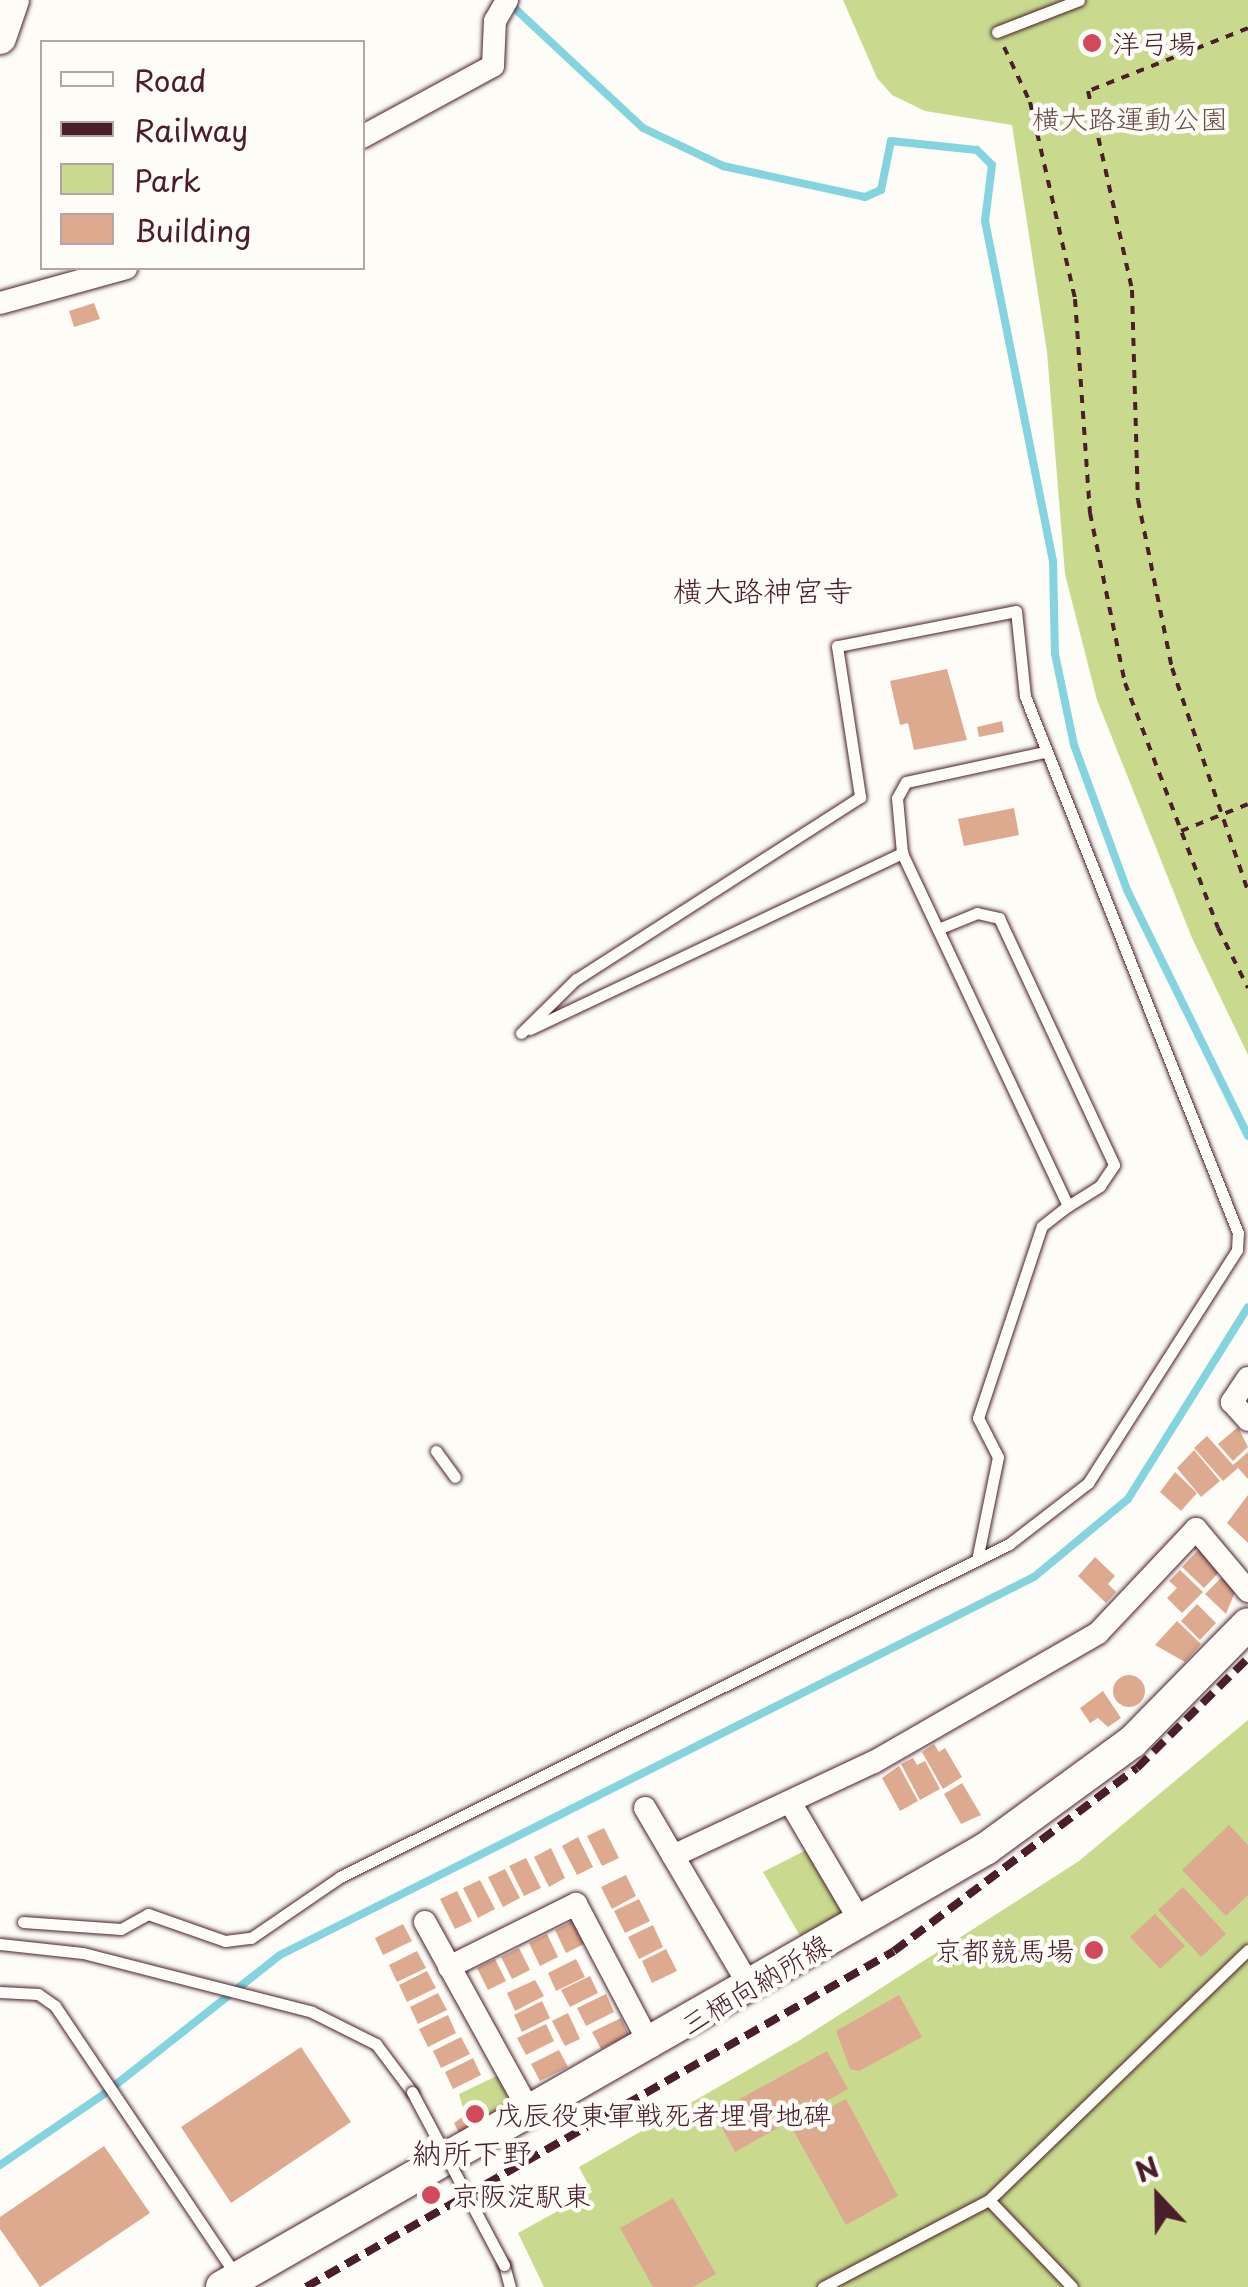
<!DOCTYPE html>
<html>
<head>
<meta charset="utf-8">
<style>
  body { margin:0 }
  #map { position:relative; width:1248px; height:2287px; overflow:hidden; background:#fdfcf7; font-family:"Playpen Sans","Klee One",sans-serif }
  div>[style] { position:absolute }
  .green>* { inset:0; background:#c9da8e }
  .stream>* { height:8px; margin:-4px; padding:0 4px; transform-origin:4px; border-radius:4px; background:#84d4df }
  .building>* { inset:0; background:#ddaa90 }
  .round { border-radius:50% }
  .path>* { height:4px; margin-top:-2px; transform-origin:0; background:repeating-linear-gradient(90deg,#4a1f2b 0 8px,transparent 0 16px) }
  .roads { filter:drop-shadow(0 0 2px #4a1f2b) drop-shadow(0 0 2px #4a1f2b) }
  .lane>* { height:11px; margin:-5.5px; padding:0 5.5px; transform-origin:5.5px; border-radius:5.5px; background:#fdfcf7 }
  .street>* { height:22px; margin:-11px; padding:0 11px; transform-origin:11px; border-radius:11px; background:#fdfcf7 }
  .secondary>* { height:32px; margin:-16px; padding:0 16px; transform-origin:16px; border-radius:16px; background:#fdfcf7 }
  .rail>* { height:8px; margin-top:-4px; transform-origin:0; background:repeating-linear-gradient(90deg,#4a1f2b 0 15px,transparent 0 23px) }
  .bridges { filter:drop-shadow(0 0 2px #4a1f2b) drop-shadow(0 0 2px #4a1f2b) }
  .lane-bridge>* { height:11px; margin:-5.5px; padding:0 5.5px; transform-origin:5.5px; border-radius:5.5px; background:#fdfcf7 }
  .dots>* { width:28px; height:28px; translate:-50% -50%; box-sizing:border-box; border:5px solid #fdfcf7; border-radius:50% }
  span { translate:-50% -50%; white-space:nowrap; text-align:center; line-height:1.15; -webkit-text-stroke:9px #fdfcf7; paint-order:stroke }
  .poi-label { font-size:28px; color:#4a1f2b }
  .left { translate:0 -50%; text-align:left }
  .right { translate:-100% -50%; text-align:right }
  .park-label { font-size:28px; color:#6a4e44 }
  .street-label { font-size:28px; color:#4a1f2b }
  .neighbourhood-label { font-size:30px; color:#4a1f2b }
  .legend { position:absolute; left:40px; top:40px; width:325px; height:230px; box-sizing:border-box; background:#fdfcf7; border:2px solid #b5a4a5; margin:0; padding:12px 18px; list-style:none; font-size:30px; color:#4a1f2b }
  .legend li { display:flex; align-items:center; gap:20px; height:50px }
  .legend b { width:50px; border:2px solid #b5a4a5 }
  .north { position:absolute; left:1108px; top:2147px; width:100px; height:100px; -webkit-text-stroke:8px #fdfcf7; paint-order:stroke; rotate:338deg; font-size:28px; font-weight:700; line-height:40px; text-align:center; color:#4a1f2b }
  .north::after { content:''; display:block; margin:auto; width:35px; height:45px; background:#4a1f2b; clip-path:polygon(50% 0,100% 100%,50% 72%,0 100%) }
</style>
</head>
<body>
<div id="map">
  <div class="green">
    <i style="clip-path:polygon(843px 0,1248px 0,1248px 1055px,1192px 938px,1097px 700px,1065px 574px,1047px 352px,1012px 125px,925px 111px,892px 95px,877px 78px)"></i>
    <i style="clip-path:polygon(1248px 1720px,1248px 2287px,544px 2287px,518px 2233px,592px 2192px,579px 2167px,800px 2040px,1079px 1861px)"></i>
    <i style="clip-path:polygon(812px 1847px,850px 1909px,800px 1936px,763px 1872px)"></i>
    <i style="clip-path:polygon(507px 2071px,522px 2101px,491px 2117px,483px 2102px,464px 2112px,459px 2094px)"></i>
  </div>
  <div class="stream">
    <i style="left:510px;top:4px;width:182px;rotate:43deg"></i>
    <i style="left:643px;top:128px;width:89px;rotate:25.4deg"></i>
    <i style="left:723px;top:166px;width:145px;rotate:12.3deg"></i>
    <i style="left:865px;top:197px;width:17px;rotate:-24deg"></i>
    <i style="left:881px;top:190px;width:50px;rotate:-78.5deg"></i>
    <i style="left:891px;top:141px;width:86px;rotate:6deg"></i>
    <i style="left:977px;top:150px;width:21px;rotate:45deg"></i>
    <i style="left:992px;top:165px;width:56px;rotate:97.1deg"></i>
    <i style="left:985px;top:221px;width:347px;rotate:78.7deg"></i>
    <i style="left:1053px;top:561px;width:93px;rotate:88.8deg"></i>
    <i style="left:1055px;top:654px;width:93px;rotate:78.2deg"></i>
    <i style="left:1074px;top:745px;width:154px;rotate:69.9deg"></i>
    <i style="left:1127px;top:890px;width:274px;rotate:63.8deg"></i>
    <i style="left:0;top:2165px;width:126px;rotate:-34.3deg"></i>
    <i style="left:104px;top:2094px;width:224px;rotate:-38.3deg"></i>
    <i style="left:280px;top:1955px;width:843px;rotate:-26.63deg"></i>
    <i style="left:1034px;top:1577px;width:122px;rotate:-39.7deg"></i>
    <i style="left:1128px;top:1499px;width:226px;rotate:-58deg"></i>
  </div>
  <div class="building">
    <i style="clip-path:polygon(94px 303px,100px 319px,74px 327px,69px 311px)"></i>
    <i style="clip-path:polygon(947px 669px,967px 740px,914px 750px,908px 723px,900px 725px,890px 681px)"></i>
    <i style="clip-path:polygon(1002px 721px,1004px 732px,979px 737px,977px 727px)"></i>
    <i style="clip-path:polygon(1014px 808px,1019px 835px,964px 846px,958px 819px)"></i>
    <i style="clip-path:polygon(1238px 1427px,1248px 1447px,1233px 1461px,1218px 1444px)"></i>
    <i style="clip-path:polygon(1207px 1436px,1233px 1465px,1248px 1452px,1248px 1479px,1238px 1468px,1223px 1481px,1194px 1448px)"></i>
    <i style="clip-path:polygon(1194px 1450px,1220px 1481px,1201px 1497px,1177px 1468px)"></i>
    <i style="clip-path:polygon(1175px 1472px,1197px 1493px,1181px 1511px,1160px 1492px)"></i>
    <i style="clip-path:polygon(1248px 1495px,1248px 1543px,1227px 1523px)"></i>
    <i style="clip-path:polygon(1199px 1549px,1221px 1570px,1204px 1588px,1182px 1567px)"></i>
    <i style="clip-path:polygon(1095px 1557px,1115px 1576px,1108px 1584px,1116px 1592px,1106px 1603px,1078px 1576px)"></i>
    <i style="clip-path:polygon(1180px 1570px,1203px 1592px,1182px 1613px,1167px 1598px,1177px 1588px,1169px 1581px)"></i>
    <i style="clip-path:polygon(1225px 1574px,1235px 1592px,1226px 1614px,1205px 1594px)"></i>
    <i style="clip-path:polygon(1197px 1604px,1216px 1623px,1200px 1640px,1181px 1621px)"></i>
    <i style="clip-path:polygon(1177px 1621px,1201px 1644px,1185px 1662px,1155px 1645px)"></i>
    <i class="round" style="left:1113px;top:1675px;width:32px;height:32px"></i>
    <i style="clip-path:polygon(1103px 1691px,1121px 1718px,1108px 1727px,1098px 1718px,1090px 1723px,1080px 1708px)"></i>
    <i style="clip-path:polygon(934px 1744px,939px 1752px,945px 1748px,962px 1777px,943px 1789px,922px 1752px)"></i>
    <i style="clip-path:polygon(913px 1758px,917px 1765px,925px 1761px,940px 1789px,920px 1800px,901px 1764px)"></i>
    <i style="clip-path:polygon(899px 1766px,918px 1801px,900px 1811px,882px 1778px)"></i>
    <i style="clip-path:polygon(962px 1783px,981px 1815px,961px 1824px,944px 1794px)"></i>
    <i style="clip-path:polygon(1229px 1825px,1248px 1845px,1248px 1895px,1226px 1916px,1182px 1870px)"></i>
    <i style="clip-path:polygon(604px 1828px,619px 1858px,602px 1866px,587px 1836px)"></i>
    <i style="clip-path:polygon(578px 1837px,593px 1867px,577px 1875px,562px 1846px)"></i>
    <i style="clip-path:polygon(551px 1848px,565px 1878px,549px 1887px,534px 1857px)"></i>
    <i style="clip-path:polygon(526px 1858px,541px 1888px,524px 1896px,509px 1866px)"></i>
    <i style="clip-path:polygon(505px 1869px,520px 1898px,503px 1907px,488px 1877px)"></i>
    <i style="clip-path:polygon(626px 1875px,636px 1896px,612px 1909px,601px 1887px)"></i>
    <i style="clip-path:polygon(480px 1880px,495px 1909px,478px 1918px,463px 1888px)"></i>
    <i style="clip-path:polygon(1183px 1887px,1226px 1934px,1201px 1957px,1158px 1910px)"></i>
    <i style="clip-path:polygon(457px 1891px,472px 1921px,455px 1929px,440px 1899px)"></i>
    <i style="clip-path:polygon(639px 1899px,650px 1921px,625px 1933px,614px 1911px)"></i>
    <i style="clip-path:polygon(1155px 1914px,1185px 1946px,1160px 1969px,1130px 1937px)"></i>
    <i style="clip-path:polygon(573px 1921px,584px 1944px,566px 1953px,555px 1930px)"></i>
    <i style="clip-path:polygon(403px 1924px,412px 1941px,383px 1955px,375px 1938px)"></i>
    <i style="clip-path:polygon(653px 1925px,663px 1947px,639px 1959px,628px 1937px)"></i>
    <i style="clip-path:polygon(547px 1934px,558px 1957px,540px 1966px,529px 1943px)"></i>
    <i style="clip-path:polygon(519px 1948px,530px 1970px,512px 1979px,501px 1957px)"></i>
    <i style="clip-path:polygon(666px 1949px,677px 1971px,652px 1983px,642px 1961px)"></i>
    <i style="clip-path:polygon(417px 1951px,426px 1968px,397px 1982px,389px 1965px)"></i>
    <i style="clip-path:polygon(495px 1959px,506px 1981px,488px 1990px,477px 1968px)"></i>
    <i style="clip-path:polygon(576px 1959px,585px 1977px,556px 1991px,548px 1973px)"></i>
    <i style="clip-path:polygon(427px 1971px,436px 1988px,407px 2002px,399px 1985px)"></i>
    <i style="clip-path:polygon(590px 1976px,598px 1993px,570px 2007px,561px 1990px)"></i>
    <i style="clip-path:polygon(535px 1980px,544px 1996px,515px 2011px,507px 1993px)"></i>
    <i style="clip-path:polygon(438px 1993px,447px 2010px,418px 2024px,410px 2007px)"></i>
    <i style="clip-path:polygon(606px 1994px,614px 2012px,586px 2026px,577px 2008px)"></i>
    <i style="clip-path:polygon(899px 1995px,922px 2037px,859px 2071px,850px 2069px,836px 2031px)"></i>
    <i style="clip-path:polygon(542px 2001px,550px 2018px,522px 2032px,514px 2015px)"></i>
    <i style="clip-path:polygon(568px 2013px,580px 2039px,565px 2046px,552px 2021px)"></i>
    <i style="clip-path:polygon(448px 2015px,456px 2033px,428px 2047px,419px 2029px)"></i>
    <i style="clip-path:polygon(621px 2018px,629px 2035px,601px 2049px,592px 2032px)"></i>
    <i style="clip-path:polygon(546px 2024px,554px 2041px,526px 2055px,517px 2038px)"></i>
    <i style="clip-path:polygon(461px 2037px,470px 2054px,441px 2068px,433px 2051px)"></i>
    <i style="clip-path:polygon(301px 2047px,351px 2122px,231px 2203px,181px 2127px)"></i>
    <i style="clip-path:polygon(559px 2050px,568px 2067px,540px 2081px,531px 2064px)"></i>
    <i style="clip-path:polygon(827px 2051px,848px 2089px,735px 2152px,714px 2113px)"></i>
    <i style="clip-path:polygon(473px 2058px,481px 2075px,453px 2089px,445px 2072px)"></i>
    <i style="clip-path:polygon(846px 2099px,898px 2196px,846px 2225px,792px 2128px)"></i>
    <i style="clip-path:polygon(483px 2102px,491px 2117px,459px 2133px,454px 2123px)"></i>
    <i style="clip-path:polygon(104px 2146px,150px 2213px,40px 2287px,0 2229px,0 2217px)"></i>
    <i style="clip-path:polygon(673px 2198px,716px 2274px,693px 2287px,653px 2287px,620px 2228px)"></i>
  </div>
  <div class="path">
    <i style="left:1248px;top:28px;width:172px;rotate:158.5deg"></i>
    <i style="left:1088px;top:91px;width:204px;rotate:77.5deg"></i>
    <i style="left:1132px;top:290px;width:210px;rotate:88.4deg"></i>
    <i style="left:1138px;top:500px;width:171px;rotate:78.6deg"></i>
    <i style="left:1172px;top:668px;width:236px;rotate:71.2deg"></i>
    <i style="left:1004px;top:47px;width:61px;rotate:64.7deg"></i>
    <i style="left:1030px;top:102px;width:202px;rotate:77.1deg"></i>
    <i style="left:1075px;top:299px;width:215px;rotate:86deg"></i>
    <i style="left:1090px;top:513px;width:174px;rotate:78.4deg"></i>
    <i style="left:1125px;top:683px;width:262px;rotate:69.2deg"></i>
    <i style="left:1218px;top:928px;width:67px;rotate:63.4deg"></i>
    <i style="left:1181px;top:831px;width:72px;rotate:-21.9deg"></i>
  </div>
  <div class="roads">
    <div class="lane">
      <i style="left:997px;top:32px;width:88px;rotate:-21.3deg"></i>
      <i style="left:938px;top:929px;width:42px;rotate:-22.3deg"></i>
      <i style="left:977px;top:913px;width:23px;rotate:13deg"></i>
      <i style="left:999px;top:918px;width:272px;rotate:65deg"></i>
      <i style="left:1114px;top:1165px;width:25px;rotate:124deg"></i>
      <i style="left:1100px;top:1186px;width:38px;rotate:148deg"></i>
      <i style="left:530px;top:1029px;width:412px;rotate:-25.3deg"></i>
      <i style="left:436px;top:1451px;width:32px;rotate:54deg"></i>
      <i style="left:977px;top:1560px;width:105px;rotate:-78.5deg"></i>
      <i style="left:998px;top:1457px;width:44px;rotate:-117.1deg"></i>
      <i style="left:978px;top:1418px;width:202px;rotate:-71.6deg"></i>
      <i style="left:1042px;top:1226px;width:33px;rotate:-38deg"></i>
      <i style="left:1068px;top:1206px;width:390px;rotate:-115.2deg"></i>
      <i style="left:902px;top:853px;width:55px;rotate:-95.2deg"></i>
      <i style="left:897px;top:798px;width:18px;rotate:-61deg"></i>
      <i style="left:906px;top:782px;width:142px;rotate:-12.2deg"></i>
      <i style="left:23px;top:1922px;width:98px;rotate:4.1deg"></i>
      <i style="left:121px;top:1929px;width:31px;rotate:-29deg"></i>
      <i style="left:148px;top:1914px;width:82px;rotate:19.3deg"></i>
      <i style="left:225px;top:1941px;width:26px;rotate:-7deg"></i>
      <i style="left:251px;top:1938px;width:108px;rotate:-34.4deg"></i>
      <i style="left:340px;top:1877px;width:747px;rotate:-26.46deg"></i>
      <i style="left:1009px;top:1544px;width:100px;rotate:-37.7deg"></i>
      <i style="left:1088px;top:1483px;width:277px;rotate:-57.4deg"></i>
      <i style="left:1237px;top:1250px;width:17px;rotate:-87deg"></i>
      <i style="left:1238px;top:1233px;width:578px;rotate:-111.64deg"></i>
      <i style="left:1025px;top:696px;width:85px;rotate:-96deg"></i>
      <i style="left:1016px;top:611px;width:182px;rotate:168.9deg"></i>
      <i style="left:837px;top:646px;width:153px;rotate:81.3deg"></i>
      <i style="left:860px;top:797px;width:337px;rotate:147.3deg"></i>
      <i style="left:576px;top:979px;width:77px;rotate:135.5deg"></i>
      <i style="left:0;top:1944px;width:83px;rotate:6.2deg"></i>
      <i style="left:83px;top:1953px;width:236px;rotate:14.4deg"></i>
      <i style="left:312px;top:2012px;width:72px;rotate:26.6deg"></i>
      <i style="left:376px;top:2044px;width:60px;rotate:53.1deg"></i>
      <i style="left:0;top:1992px;width:38px;rotate:3deg"></i>
      <i style="left:38px;top:1994px;width:21px;rotate:35deg"></i>
      <i style="left:55px;top:2006px;width:324px;rotate:56.1deg"></i>
      <i style="left:989px;top:2200px;width:120px;rotate:46.3deg"></i>
      <i style="left:504px;top:2265px;width:23px;rotate:75deg"></i>
      <i style="left:823px;top:2287px;width:187px;rotate:-27.7deg"></i>
      <i style="left:989px;top:2200px;width:360px;rotate:-44deg"></i>
    </div>
    <div class="street">
      <i style="left:362px;top:137px;width:149px;rotate:-28.5deg"></i>
      <i style="left:493px;top:66px;width:45px;rotate:-87.5deg"></i>
      <i style="left:495px;top:21px;width:24px;rotate:-60deg"></i>
      <i style="left:0;top:303px;width:131px;rotate:-15.5deg"></i>
      <i style="left:1248px;top:1378px;width:29px;rotate:124deg"></i>
      <i style="left:1232px;top:1402px;width:24px;rotate:48deg"></i>
      <i style="left:790px;top:1802px;width:138px;rotate:59.5deg"></i>
      <i style="left:645px;top:1808px;width:208px;rotate:59.6deg"></i>
      <i style="left:673px;top:1856px;width:222px;rotate:-25.1deg"></i>
      <i style="left:874px;top:1762px;width:258px;rotate:-29.9deg"></i>
      <i style="left:1098px;top:1633px;width:143px;rotate:-46.7deg"></i>
      <i style="left:1196px;top:1529px;width:81px;rotate:50deg"></i>
      <i style="left:425px;top:1922px;width:219px;rotate:61.1deg"></i>
      <i style="left:449px;top:1967px;width:142px;rotate:-26.4deg"></i>
      <i style="left:576px;top:1904px;width:161px;rotate:62.2deg"></i>
    </div>
    <div class="secondary">
      <i style="left:0;top:38px;width:40px;rotate:-71.1deg"></i>
      <i style="left:222px;top:2287px;width:882px;rotate:-29.85deg"></i>
      <i style="left:987px;top:1848px;width:180px;rotate:-36.2deg"></i>
      <i style="left:1132px;top:1742px;width:165px;rotate:-45.5deg"></i>
    </div>
  </div>
  <div class="rail">
    <i style="left:306px;top:2287px;width:677px;rotate:-29.74deg"></i>
    <i style="left:894px;top:1951px;width:304px;rotate:-37deg"></i>
    <i style="left:1137px;top:1768px;width:156px;rotate:-44.7deg"></i>
  </div>
  <div class="bridges">
    <div class="lane-bridge">
      <i style="left:412px;top:2092px;width:196px;rotate:62deg"></i>
    </div>
  </div>
  <div class="dots">
    <i style="left:1092px;top:43px;background:#d1495b"></i>
    <i style="left:1094px;top:1950px;background:#d1495b"></i>
    <i style="left:475px;top:2114px;background:#d1495b"></i>
    <i style="left:431px;top:2195px;background:#d1495b"></i>
  </div>
  <div class="poi-label">
    <span class="left" style="left:1112px;top:43px">洋弓場</span>
    <span class="right" style="left:1074px;top:1950px">京都競馬場</span>
    <span class="left" style="left:495px;top:2114px">戊辰役東軍戦死者埋骨地碑</span>
    <span class="left" style="left:451px;top:2195px">京阪淀駅東</span>
  </div>
  <div class="park-label">
    <span style="left:1130px;top:118px">横大路運動公園</span>
  </div>
  <div class="street-label">
    <span style="left:755px;top:1984px;rotate:-31deg">三栖向納所線</span>
  </div>
  <div class="neighbourhood-label">
    <span style="left:763px;top:590px">横大路神宮寺</span>
    <span style="left:472px;top:2152px">納所下野</span>
  </div>
  <ul class="legend">
  <li><b style="height:12px;background:#fdfcf7"></b>Road</li>
  <li><b style="height:12px;background:#4a1f2b"></b>Railway</li>
  <li><b style="height:28px;background:#c9da8e"></b>Park</li>
  <li><b style="height:28px;background:#ddaa90"></b>Building</li>
  </ul>
  <div class="north">N</div>
</div>
</body>
</html>
